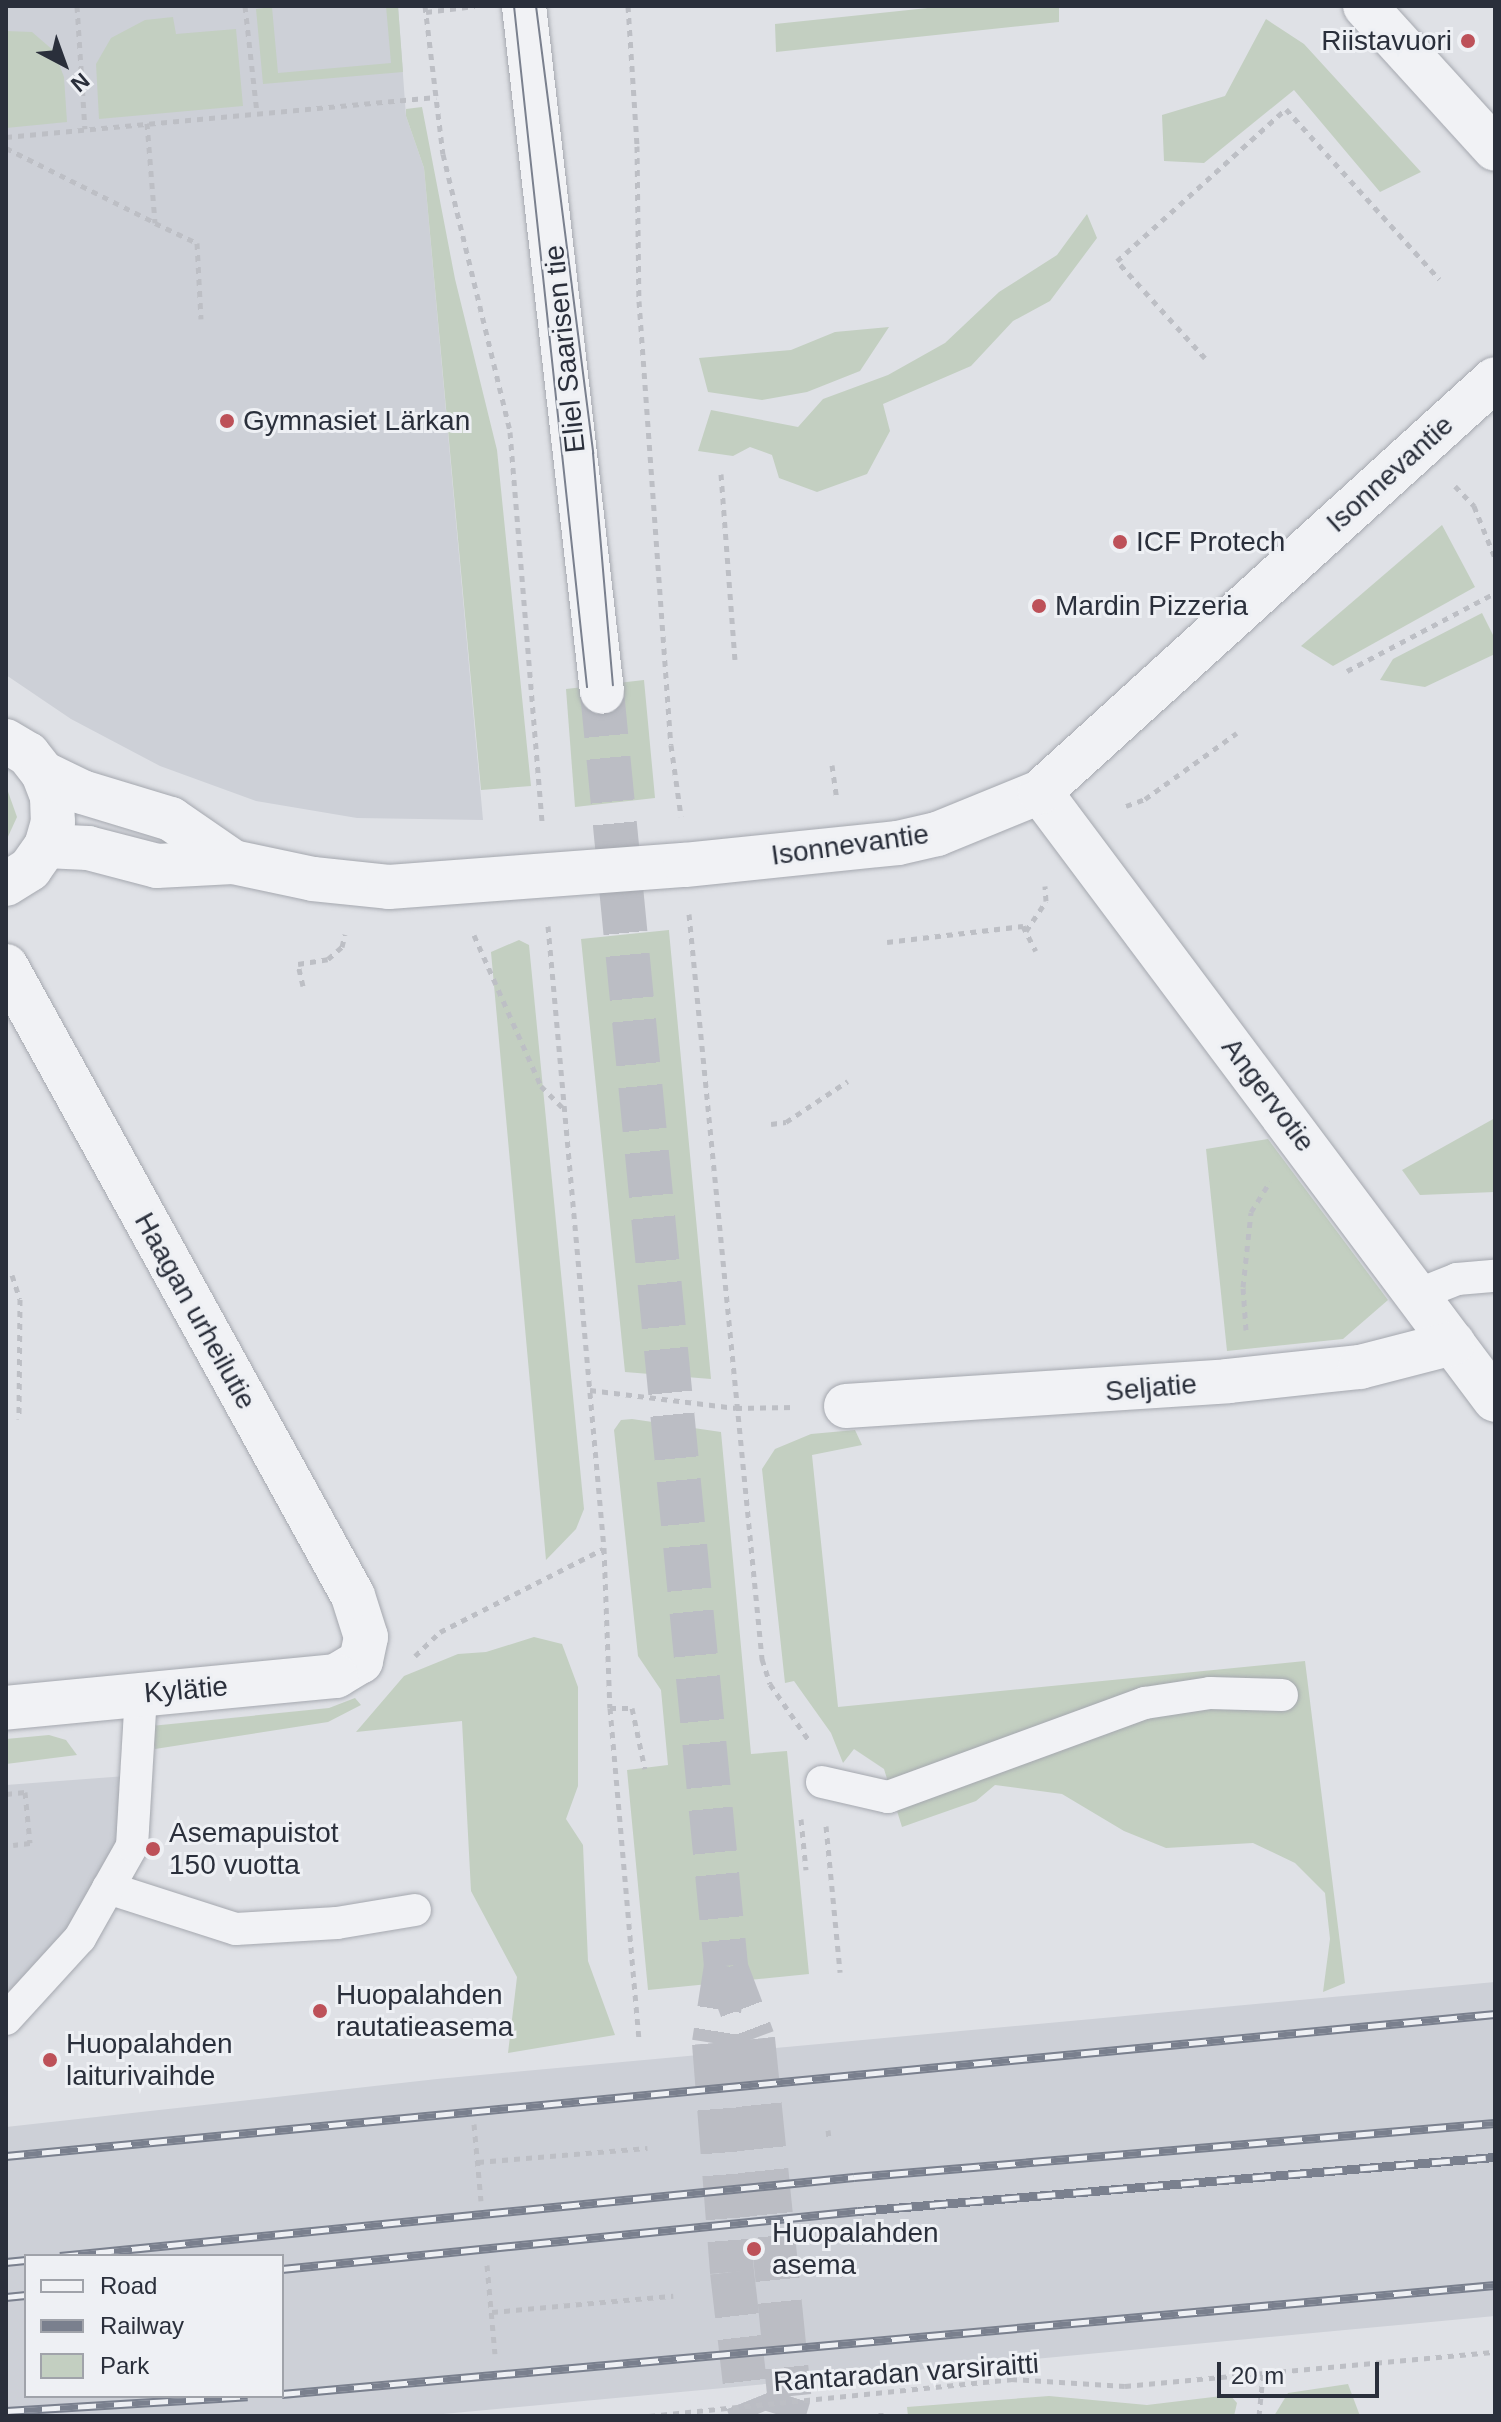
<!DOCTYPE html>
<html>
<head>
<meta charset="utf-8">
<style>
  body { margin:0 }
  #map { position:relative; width:1501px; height:2422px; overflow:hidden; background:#dfe1e6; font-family:Arial,sans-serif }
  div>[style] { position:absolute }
  .built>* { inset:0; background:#cdd0d7 }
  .green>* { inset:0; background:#c3cfc1 }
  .minor-tunnel>* { height:44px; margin-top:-22px; transform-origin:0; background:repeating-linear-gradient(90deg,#bbbdc4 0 44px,transparent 0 66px) }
  .path>* { height:5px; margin-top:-2.5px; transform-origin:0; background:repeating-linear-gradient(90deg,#bdbfc5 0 6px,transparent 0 12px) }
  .roads { filter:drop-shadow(0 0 2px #a5a8af) drop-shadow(0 0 2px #a5a8af) }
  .service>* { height:32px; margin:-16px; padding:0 16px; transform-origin:16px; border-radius:16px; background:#f1f2f5 }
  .minor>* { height:44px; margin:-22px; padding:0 22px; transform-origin:22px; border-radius:22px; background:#f1f2f5 }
  .tertiary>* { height:44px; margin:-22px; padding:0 22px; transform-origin:22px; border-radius:22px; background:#f1f2f5 }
  .tram>* { height:2px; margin:-1px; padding:0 1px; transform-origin:1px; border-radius:1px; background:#7a808e }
  .rail>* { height:9px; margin-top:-4.5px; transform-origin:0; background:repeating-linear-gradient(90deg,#eef0f4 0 18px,#7a808e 0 36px); box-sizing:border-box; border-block:2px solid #7a808e }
  .dots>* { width:22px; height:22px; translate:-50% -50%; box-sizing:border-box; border:4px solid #eef0f4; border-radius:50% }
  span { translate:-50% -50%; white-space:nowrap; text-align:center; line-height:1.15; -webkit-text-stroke:6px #eef0f4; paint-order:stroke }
  .poi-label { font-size:28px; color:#2a2f3b }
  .right { translate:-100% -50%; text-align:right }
  .left { translate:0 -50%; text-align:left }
  .street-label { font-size:28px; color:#2a2f3b }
  .frame { position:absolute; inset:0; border:8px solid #2a2f3b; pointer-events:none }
  .legend { position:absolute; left:24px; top:2254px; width:260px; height:144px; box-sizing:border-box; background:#eef0f4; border:2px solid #a0a3aa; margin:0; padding:10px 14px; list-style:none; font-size:24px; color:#2a2f3b }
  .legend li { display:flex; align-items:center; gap:16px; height:40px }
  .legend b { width:40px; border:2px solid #a0a3aa }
  .north { position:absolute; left:24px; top:24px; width:80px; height:80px; -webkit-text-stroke:6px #eef0f4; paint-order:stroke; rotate:139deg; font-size:22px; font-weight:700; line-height:32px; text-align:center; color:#2a2f3b }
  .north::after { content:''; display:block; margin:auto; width:28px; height:36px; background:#2a2f3b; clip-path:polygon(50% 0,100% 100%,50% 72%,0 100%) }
  .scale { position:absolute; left:1217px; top:2362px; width:162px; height:36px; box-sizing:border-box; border:4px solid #2a2f3b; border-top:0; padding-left:10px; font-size:24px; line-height:28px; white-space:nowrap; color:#2a2f3b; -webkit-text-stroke:6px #eef0f4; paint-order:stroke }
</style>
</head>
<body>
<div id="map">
  <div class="built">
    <i style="clip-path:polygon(6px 6px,398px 6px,406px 116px,424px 168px,483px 820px,357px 818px,256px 801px,160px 766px,71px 719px,6px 675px)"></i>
    <i style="clip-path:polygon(126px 1776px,128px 1844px,60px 1953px,6px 2004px,6px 1785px)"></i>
    <i style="clip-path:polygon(evenodd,1495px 1982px,1495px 2316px,422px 2416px,6px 2416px,6px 2127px,437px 2079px,1495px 1982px,26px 2256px,282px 2256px,282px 2396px,26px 2396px,26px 2256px)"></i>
  </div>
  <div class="green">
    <i style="clip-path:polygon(386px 6px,398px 6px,403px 72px,263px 84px,256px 9px,272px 7px,278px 73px,391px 63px)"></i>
    <i style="clip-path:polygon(947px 6px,1059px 6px,1059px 22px,776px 52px,775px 24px)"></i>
    <i style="clip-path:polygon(173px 17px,176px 34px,236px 29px,243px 106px,99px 119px,96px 64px,111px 38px,145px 20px)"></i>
    <i style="clip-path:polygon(1266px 19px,1304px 44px,1421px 172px,1380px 192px,1294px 90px,1204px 163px,1164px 161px,1162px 115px,1225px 96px)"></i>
    <i style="clip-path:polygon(6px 31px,32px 32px,54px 51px,64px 77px,67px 122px,6px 128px)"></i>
    <i style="clip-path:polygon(422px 107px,455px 279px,497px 450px,531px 786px,481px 790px,424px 168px,406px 116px,406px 109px)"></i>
    <i style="clip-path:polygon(1087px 214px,1097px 238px,1050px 301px,1013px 321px,971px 366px,883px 404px,890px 431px,867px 474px,817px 492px,779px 478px,772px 455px,750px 447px,733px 456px,698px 451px,711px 410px,798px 427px,823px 399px,888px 375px,945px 343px,999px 292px,1057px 255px)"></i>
    <i style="clip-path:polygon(889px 327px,860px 371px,807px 392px,762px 400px,708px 392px,699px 358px,791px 350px,835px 332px)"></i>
    <i style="clip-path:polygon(1442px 525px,1475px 587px,1333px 666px,1301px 646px)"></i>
    <i style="clip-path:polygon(1482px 613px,1495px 639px,1495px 654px,1425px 687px,1380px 680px,1393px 659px)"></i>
    <i style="clip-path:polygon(644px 680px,655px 798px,575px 807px,566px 689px)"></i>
    <i style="clip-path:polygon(6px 786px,17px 817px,6px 841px)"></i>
    <i style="clip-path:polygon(669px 930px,669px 931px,711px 1379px,625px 1372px,581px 939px)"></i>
    <i style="clip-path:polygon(519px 940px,529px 945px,584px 1509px,576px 1529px,546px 1560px,491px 952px)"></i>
    <i style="clip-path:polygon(1495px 1118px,1495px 1192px,1420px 1195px,1402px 1170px)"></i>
    <i style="clip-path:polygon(1268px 1139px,1388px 1300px,1343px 1339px,1227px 1351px,1206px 1149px)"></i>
    <i style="clip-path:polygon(632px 1419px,721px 1432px,751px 1754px,787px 1751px,809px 1974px,648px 1990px,627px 1770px,668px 1765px,661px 1690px,638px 1656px,614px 1430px,621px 1420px)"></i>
    <i style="clip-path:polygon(855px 1430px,862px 1445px,812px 1455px,838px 1707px,1305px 1661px,1345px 1983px,1323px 1992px,1330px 1939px,1325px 1893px,1295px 1863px,1253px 1843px,1166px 1848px,1124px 1831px,1062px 1794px,995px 1785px,976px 1801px,902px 1827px,884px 1769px,854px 1749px,843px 1763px,831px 1733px,794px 1681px,785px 1683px,762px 1469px,775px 1449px,811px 1434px)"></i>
    <i style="clip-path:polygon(534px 1637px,562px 1644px,578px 1687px,578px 1786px,566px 1819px,583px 1845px,588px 1961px,615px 2035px,508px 2053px,517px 1977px,471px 1891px,462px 1721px,356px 1732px,404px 1676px,458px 1654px,486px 1652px)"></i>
    <i style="clip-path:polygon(355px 1698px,361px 1705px,328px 1722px,155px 1749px,151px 1726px,329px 1708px)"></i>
    <i style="clip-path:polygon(49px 1735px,66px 1740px,77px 1755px,6px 1764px,6px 1739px)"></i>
    <i style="clip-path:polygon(1348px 2384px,1360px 2416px,1274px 2416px,1288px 2393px)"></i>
    <i style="clip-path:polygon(1230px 2395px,1237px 2403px,1234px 2416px,908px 2416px,907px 2407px,1049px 2396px,1147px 2405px)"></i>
  </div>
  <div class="minor-tunnel">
    <i style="left:602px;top:692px;width:1280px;rotate:84.44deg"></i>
    <i style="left:726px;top:1966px;width:78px;rotate:98.9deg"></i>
    <i style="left:714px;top:2043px;width:230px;rotate:85.5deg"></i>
    <i style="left:732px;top:2272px;width:130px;rotate:83.4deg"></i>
    <i style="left:747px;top:2401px;width:16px;rotate:68deg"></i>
    <i style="left:726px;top:1968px;width:76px;rotate:69.2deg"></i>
    <i style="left:753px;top:2039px;width:359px;rotate:84.2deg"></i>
    <i style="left:789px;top:2396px;width:21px;rotate:107deg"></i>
  </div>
  <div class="path">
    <i style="left:77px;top:6px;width:123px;rotate:86.3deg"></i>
    <i style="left:245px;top:6px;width:108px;rotate:83.6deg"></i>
    <i style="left:425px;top:6px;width:149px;rotate:83.1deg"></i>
    <i style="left:443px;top:154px;width:286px;rotate:76.4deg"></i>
    <i style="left:510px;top:432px;width:394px;rotate:85.3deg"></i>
    <i style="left:628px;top:6px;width:140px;rotate:86.3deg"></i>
    <i style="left:637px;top:146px;width:155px;rotate:89.3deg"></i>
    <i style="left:639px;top:301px;width:445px;rotate:85.9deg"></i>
    <i style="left:671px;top:745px;width:72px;rotate:82deg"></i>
    <i style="left:426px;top:12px;width:49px;rotate:-7deg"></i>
    <i style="left:147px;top:123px;width:100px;rotate:85.4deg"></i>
    <i style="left:155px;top:223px;width:47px;rotate:25.5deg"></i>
    <i style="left:197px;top:243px;width:76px;rotate:87deg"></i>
    <i style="left:6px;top:137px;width:432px;rotate:-5.3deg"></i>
    <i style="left:6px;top:148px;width:165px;rotate:26.6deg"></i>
    <i style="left:1205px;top:358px;width:131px;rotate:-132.2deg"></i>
    <i style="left:1117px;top:261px;width:227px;rotate:-42deg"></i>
    <i style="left:1286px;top:109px;width:229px;rotate:48deg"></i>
    <i style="left:721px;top:474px;width:186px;rotate:85.7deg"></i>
    <i style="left:1455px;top:486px;width:28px;rotate:46deg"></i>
    <i style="left:1474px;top:506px;width:56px;rotate:68deg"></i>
    <i style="left:1347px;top:671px;width:167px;rotate:-27.8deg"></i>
    <i style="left:832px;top:765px;width:34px;rotate:82deg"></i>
    <i style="left:1126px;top:806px;width:20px;rotate:-20deg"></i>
    <i style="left:1145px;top:799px;width:113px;rotate:-35.7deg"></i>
    <i style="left:689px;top:914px;width:749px;rotate:84.4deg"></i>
    <i style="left:762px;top:1659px;width:26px;rotate:72deg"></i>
    <i style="left:770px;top:1684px;width:70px;rotate:55.4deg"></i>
    <i style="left:548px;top:926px;width:625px;rotate:84.86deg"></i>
    <i style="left:604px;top:1548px;width:160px;rotate:87.9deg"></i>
    <i style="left:610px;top:1708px;width:331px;rotate:85deg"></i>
    <i style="left:1026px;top:931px;width:36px;rotate:-56deg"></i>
    <i style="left:1046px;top:901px;width:15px;rotate:-94deg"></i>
    <i style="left:474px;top:935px;width:165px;rotate:66.1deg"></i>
    <i style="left:541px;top:1086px;width:30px;rotate:45deg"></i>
    <i style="left:887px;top:942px;width:137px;rotate:-6.7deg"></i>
    <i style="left:1023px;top:926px;width:28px;rotate:63deg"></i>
    <i style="left:303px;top:986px;width:23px;rotate:-103deg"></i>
    <i style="left:298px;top:964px;width:30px;rotate:-9deg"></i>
    <i style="left:328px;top:959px;width:18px;rotate:-41deg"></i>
    <i style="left:342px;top:947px;width:13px;rotate:-77deg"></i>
    <i style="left:771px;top:1124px;width:15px;rotate:-8deg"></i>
    <i style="left:786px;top:1122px;width:74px;rotate:-33.5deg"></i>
    <i style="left:12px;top:1275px;width:25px;rotate:72deg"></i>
    <i style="left:20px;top:1299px;width:120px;rotate:90.5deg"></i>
    <i style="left:1246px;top:1330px;width:43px;rotate:-94deg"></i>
    <i style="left:1243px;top:1287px;width:75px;rotate:-83.9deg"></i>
    <i style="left:1251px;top:1212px;width:36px;rotate:-58deg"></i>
    <i style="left:590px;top:1390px;width:147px;rotate:7deg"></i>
    <i style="left:736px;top:1408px;width:60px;rotate:-1deg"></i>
    <i style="left:415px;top:1656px;width:35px;rotate:-44deg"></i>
    <i style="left:440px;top:1632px;width:183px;rotate:-27deg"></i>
    <i style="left:610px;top:1708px;width:22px"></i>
    <i style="left:632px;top:1708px;width:62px;rotate:78deg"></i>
    <i style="left:6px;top:1794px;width:19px;rotate:-6deg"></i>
    <i style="left:25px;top:1792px;width:51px;rotate:84.4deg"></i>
    <i style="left:30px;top:1843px;width:17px;rotate:173deg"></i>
    <i style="left:801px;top:1819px;width:51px;rotate:84.4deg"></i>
    <i style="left:826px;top:1826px;width:147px;rotate:84.5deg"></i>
    <i style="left:474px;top:2124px;width:77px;rotate:84.8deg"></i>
    <i style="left:828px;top:2130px;width:8px;rotate:83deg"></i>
    <i style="left:478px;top:2162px;width:170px;rotate:-4.7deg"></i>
    <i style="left:487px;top:2265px;width:89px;rotate:84.9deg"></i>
    <i style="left:842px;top:2271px;width:7px;rotate:82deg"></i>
    <i style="left:492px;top:2312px;width:182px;rotate:-5.1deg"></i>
    <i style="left:881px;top:2412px;width:4px;rotate:90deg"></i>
    <i style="left:833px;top:2414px;width:2px;rotate:90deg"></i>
    <i style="left:854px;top:2414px;width:2px;rotate:90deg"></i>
    <i style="left:649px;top:2416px;width:364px;rotate:-5.8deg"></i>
    <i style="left:1011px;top:2379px;width:114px;rotate:3.5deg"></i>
    <i style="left:1125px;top:2386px;width:372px;rotate:-5.3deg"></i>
    <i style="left:1259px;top:2416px;width:41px;rotate:-84.4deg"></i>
  </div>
  <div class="roads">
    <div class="service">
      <i style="left:1417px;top:1295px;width:43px;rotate:-21.8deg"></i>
      <i style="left:1457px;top:1279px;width:38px;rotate:-5deg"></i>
      <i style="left:822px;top:1782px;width:68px;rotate:12.8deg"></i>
      <i style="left:888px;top:1797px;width:274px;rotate:-20.1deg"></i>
      <i style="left:1145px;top:1703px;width:66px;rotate:-8.7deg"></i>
      <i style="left:1210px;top:1693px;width:72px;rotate:1.6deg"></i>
      <i style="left:108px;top:1888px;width:134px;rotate:17.8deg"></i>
      <i style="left:236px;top:1929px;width:101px;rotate:-3.4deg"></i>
      <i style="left:337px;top:1923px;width:79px;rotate:-9.5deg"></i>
      <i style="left:6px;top:2019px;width:110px;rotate:-47.6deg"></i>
      <i style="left:80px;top:1938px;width:106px;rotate:-60.5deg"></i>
      <i style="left:132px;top:1846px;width:152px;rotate:-86.6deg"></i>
    </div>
    <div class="minor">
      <i style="left:524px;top:6px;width:690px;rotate:83.51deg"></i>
      <i style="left:1040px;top:792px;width:759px;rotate:53.19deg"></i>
      <i style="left:6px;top:966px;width:719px;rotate:61.15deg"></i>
      <i style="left:353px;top:1596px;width:43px;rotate:72.4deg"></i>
      <i style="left:366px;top:1637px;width:25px;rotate:102deg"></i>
      <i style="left:361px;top:1661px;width:29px;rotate:149deg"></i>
      <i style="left:336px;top:1676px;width:332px;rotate:174.5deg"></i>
      <i style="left:846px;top:1406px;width:383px;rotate:-3.7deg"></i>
      <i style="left:1228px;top:1381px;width:133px;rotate:-6.1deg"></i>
      <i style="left:1360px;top:1367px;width:96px;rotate:-14.5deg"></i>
    </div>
    <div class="tertiary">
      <i style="left:1365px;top:6px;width:193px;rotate:47.7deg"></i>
      <i style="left:6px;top:741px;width:26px;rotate:31deg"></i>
      <i style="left:28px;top:754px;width:24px;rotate:52deg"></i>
      <i style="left:43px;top:773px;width:26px;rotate:69deg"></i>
      <i style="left:52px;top:797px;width:25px;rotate:88deg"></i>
      <i style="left:53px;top:822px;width:25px;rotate:106deg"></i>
      <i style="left:46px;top:846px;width:28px;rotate:125deg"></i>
      <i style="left:30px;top:869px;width:28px;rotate:148deg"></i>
      <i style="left:43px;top:773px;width:43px;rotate:26deg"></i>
      <i style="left:82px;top:792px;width:93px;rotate:16.9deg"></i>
      <i style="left:171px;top:819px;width:75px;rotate:34.7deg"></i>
      <i style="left:46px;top:846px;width:42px;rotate:2.7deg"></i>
      <i style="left:88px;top:848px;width:71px;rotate:14.6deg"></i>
      <i style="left:157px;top:866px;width:76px;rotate:-3deg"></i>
      <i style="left:233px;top:862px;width:82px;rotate:12deg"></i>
      <i style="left:313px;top:879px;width:76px;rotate:6deg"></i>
      <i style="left:389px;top:887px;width:297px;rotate:-4.3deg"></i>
      <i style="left:685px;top:865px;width:214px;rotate:-5.9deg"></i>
      <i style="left:898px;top:843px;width:40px;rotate:-13deg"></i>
      <i style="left:937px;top:834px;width:111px;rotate:-22.2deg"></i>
      <i style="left:1040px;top:792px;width:614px;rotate:-42.23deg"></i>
    </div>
  </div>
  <div class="tram">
    <i style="left:514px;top:6px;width:685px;rotate:83.88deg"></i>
    <i style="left:536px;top:6px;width:451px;rotate:82.7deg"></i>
    <i style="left:593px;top:453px;width:233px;rotate:85.1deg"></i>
  </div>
  <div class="rail">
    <i style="left:6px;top:2156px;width:1496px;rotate:-5.45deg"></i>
    <i style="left:60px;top:2256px;width:798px;rotate:-5.68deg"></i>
    <i style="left:854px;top:2177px;width:643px;rotate:-4.82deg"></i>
    <i style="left:6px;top:2262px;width:20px;rotate:-6deg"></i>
    <i style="left:282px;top:2269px;width:579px;rotate:-5.75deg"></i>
    <i style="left:858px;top:2211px;width:639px;rotate:-4.85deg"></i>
    <i style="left:6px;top:2297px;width:20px;rotate:-6deg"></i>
    <i style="left:282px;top:2394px;width:1218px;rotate:-5.13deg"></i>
    <i style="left:6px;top:2411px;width:242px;rotate:-3.5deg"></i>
  </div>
  <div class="dots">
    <i style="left:1468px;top:41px;background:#bd5159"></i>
    <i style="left:227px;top:421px;background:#bd5159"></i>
    <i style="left:1120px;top:542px;background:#bd5159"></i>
    <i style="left:1039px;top:606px;background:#bd5159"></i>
    <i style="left:153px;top:1849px;background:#bd5159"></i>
    <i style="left:320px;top:2011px;background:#bd5159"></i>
    <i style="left:50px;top:2060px;background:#bd5159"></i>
    <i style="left:754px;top:2249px;background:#bd5159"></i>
  </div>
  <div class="poi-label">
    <span class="right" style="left:1452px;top:41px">Riistavuori</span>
    <span class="left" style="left:243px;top:421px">Gymnasiet Lärkan</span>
    <span class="left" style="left:1136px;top:542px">ICF Protech</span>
    <span class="left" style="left:1055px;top:606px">Mardin Pizzeria</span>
    <span class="left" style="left:169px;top:1849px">Asemapuistot<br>150 vuotta</span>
    <span class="left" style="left:336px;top:2011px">Huopalahden<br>rautatieasema</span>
    <span class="left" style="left:66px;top:2060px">Huopalahden<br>laiturivaihde</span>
    <span class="left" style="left:772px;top:2249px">Huopalahden<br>asema</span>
  </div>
  <div class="street-label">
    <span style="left:565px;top:349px;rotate:-96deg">Eliel Saarisen tie</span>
    <span style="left:1390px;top:474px;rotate:-42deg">Isonnevantie</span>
    <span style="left:850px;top:845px;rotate:-8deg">Isonnevantie</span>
    <span style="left:1268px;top:1095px;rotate:53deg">Angervotie</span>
    <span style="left:195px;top:1311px;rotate:61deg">Haagan urheilutie</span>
    <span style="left:1151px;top:1388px;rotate:-5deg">Seljatie</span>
    <span style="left:186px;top:1690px;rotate:-5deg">Kylätie</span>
    <span style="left:906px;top:2373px;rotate:-4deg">Rantaradan varsiraitti</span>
  </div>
  <div class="frame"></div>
  <ul class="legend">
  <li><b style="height:10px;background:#f1f2f5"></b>Road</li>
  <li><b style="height:10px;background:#7a808e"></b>Railway</li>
  <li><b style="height:22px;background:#c3cfc1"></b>Park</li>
  </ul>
  <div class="north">N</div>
  <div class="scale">20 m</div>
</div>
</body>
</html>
